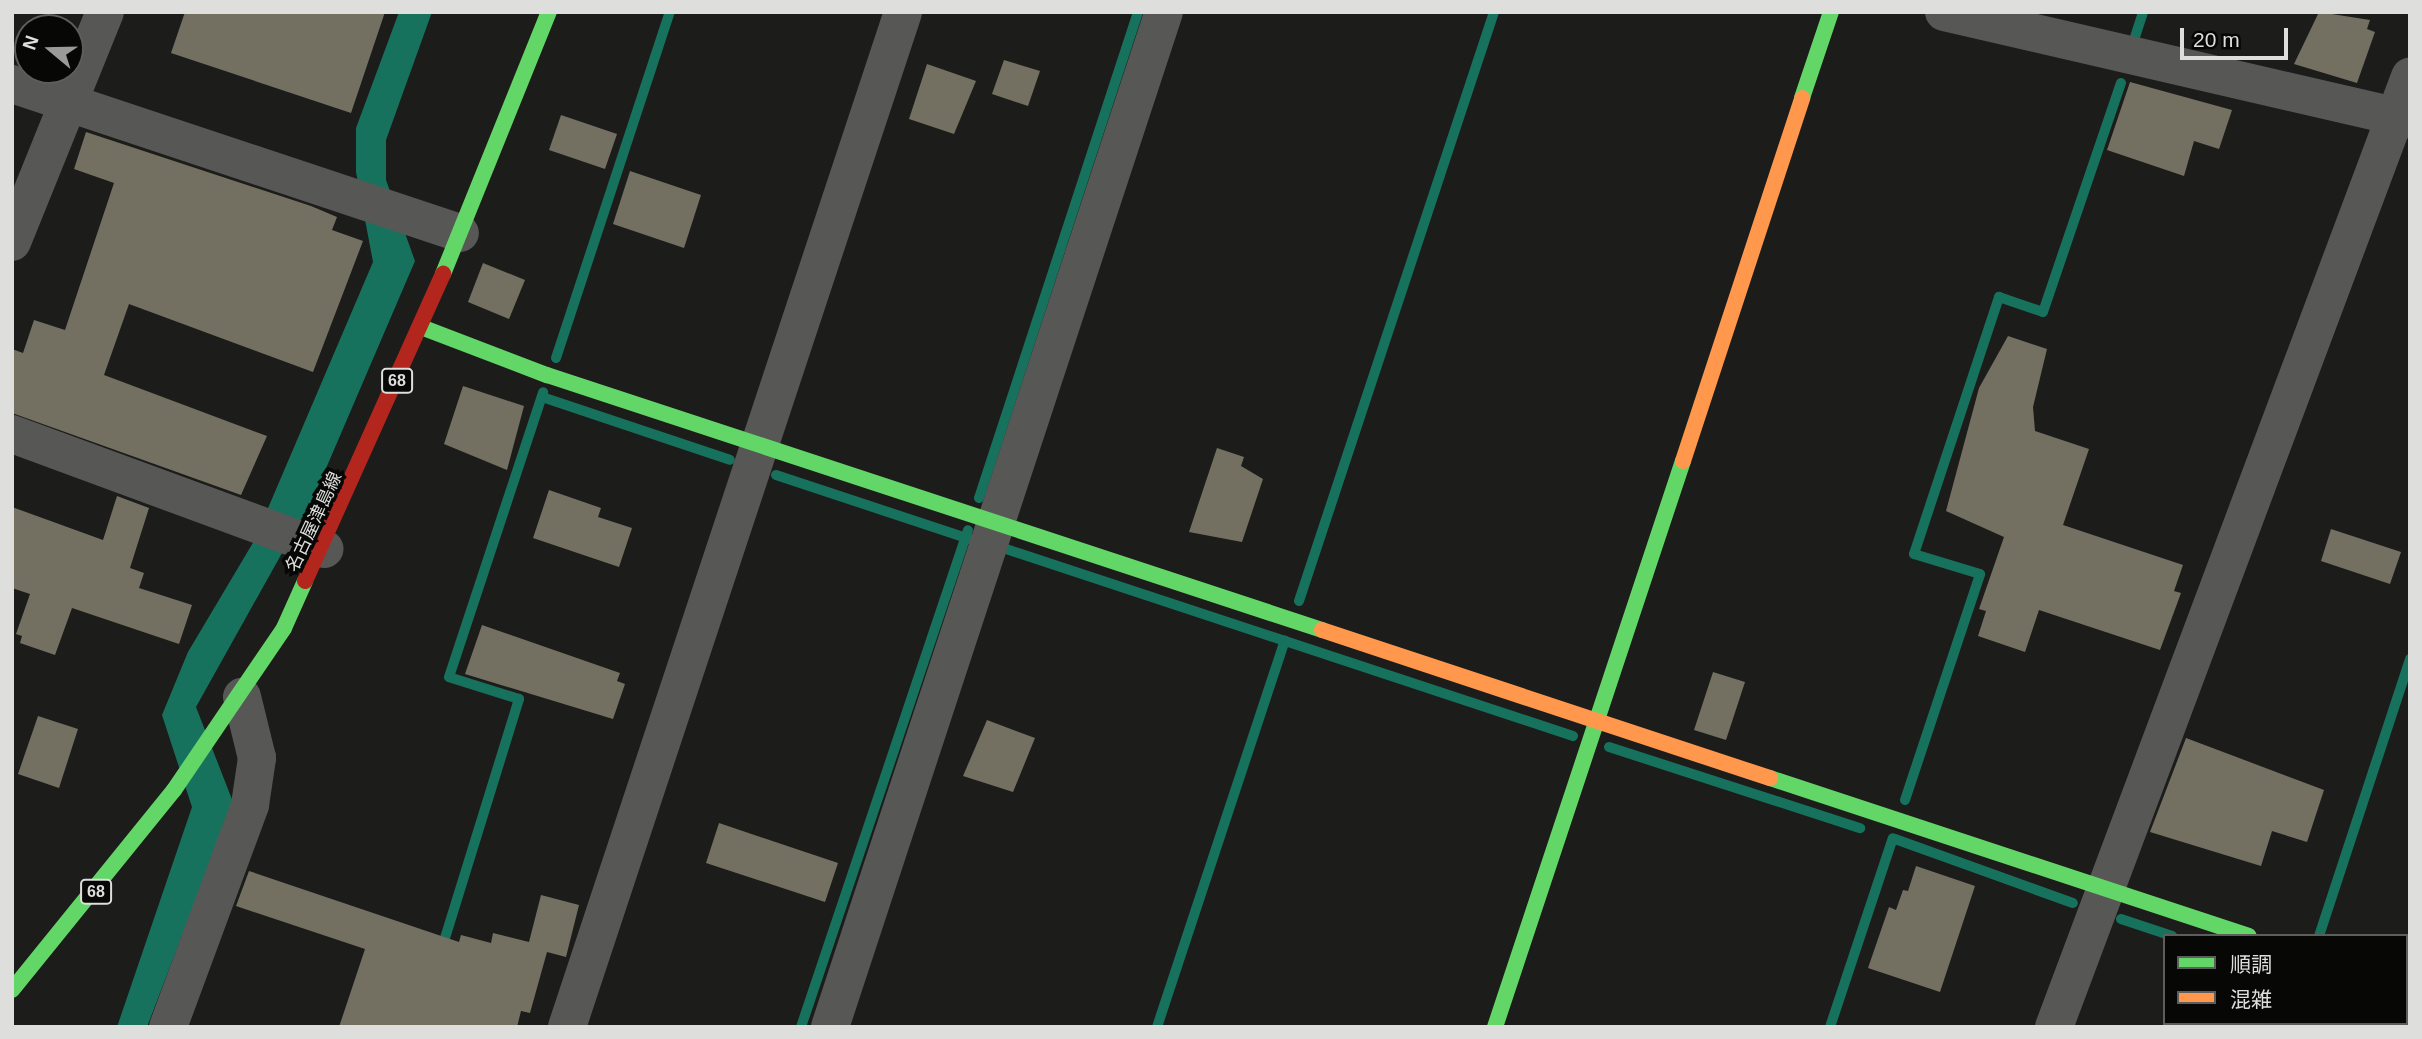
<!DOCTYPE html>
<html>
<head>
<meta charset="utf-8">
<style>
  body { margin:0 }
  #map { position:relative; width:2422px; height:1039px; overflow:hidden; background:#1c1c1b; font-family:Arial,"Noto Sans JP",sans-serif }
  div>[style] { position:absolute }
  .water>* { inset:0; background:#17725d }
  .stream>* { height:10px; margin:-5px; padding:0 5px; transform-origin:5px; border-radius:5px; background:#17725d }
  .building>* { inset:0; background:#747061 }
  .street>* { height:38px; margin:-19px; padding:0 19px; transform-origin:19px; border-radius:19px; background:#575856 }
  .fast>* { height:16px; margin:-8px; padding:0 8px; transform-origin:8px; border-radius:8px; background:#63d668 }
  .slow>* { height:16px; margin:-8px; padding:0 8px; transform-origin:8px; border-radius:8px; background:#ff974d }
  .jam>* { height:16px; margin:-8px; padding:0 8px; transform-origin:8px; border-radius:8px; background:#b3261e }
  span { translate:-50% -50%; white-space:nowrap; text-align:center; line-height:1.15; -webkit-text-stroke:7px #070706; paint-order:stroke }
  .shield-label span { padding:2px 5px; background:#070706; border:2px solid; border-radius:5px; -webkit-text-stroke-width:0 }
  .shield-label { font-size:16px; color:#dededc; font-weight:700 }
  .street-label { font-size:18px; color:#dededc }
  .frame { position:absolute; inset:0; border:14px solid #dededc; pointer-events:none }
  .legend { position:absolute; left:2163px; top:934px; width:245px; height:91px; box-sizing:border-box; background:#070706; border:2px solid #5d5d5c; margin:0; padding:9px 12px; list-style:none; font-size:21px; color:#dededc }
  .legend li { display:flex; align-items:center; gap:14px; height:35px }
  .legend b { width:35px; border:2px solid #5d5d5c }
  .north { position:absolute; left:14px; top:14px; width:70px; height:70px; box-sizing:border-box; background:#070706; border:2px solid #5d5d5c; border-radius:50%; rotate:289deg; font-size:19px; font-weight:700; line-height:28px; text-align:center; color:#dededc }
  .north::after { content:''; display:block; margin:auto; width:24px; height:32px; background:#9a9a98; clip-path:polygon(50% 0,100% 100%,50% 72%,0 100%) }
  .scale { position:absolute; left:2180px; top:28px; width:108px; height:32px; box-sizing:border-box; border:4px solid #dededc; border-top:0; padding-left:9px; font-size:21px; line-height:24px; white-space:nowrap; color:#dededc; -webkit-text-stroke:5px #070706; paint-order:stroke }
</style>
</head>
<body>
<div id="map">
  <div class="water">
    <i style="clip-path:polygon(399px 12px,432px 12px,386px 140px,386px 180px,415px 261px,315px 494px,196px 707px,233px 802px,147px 1027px,117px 1027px,192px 807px,162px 715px,188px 652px,254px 541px,373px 262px,356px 172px,356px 128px)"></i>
  </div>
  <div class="stream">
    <i style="left:2135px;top:37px;width:26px;rotate:-72deg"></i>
    <i style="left:556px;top:358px;width:364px;rotate:-71.8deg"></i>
    <i style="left:542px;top:397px;width:198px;rotate:18.5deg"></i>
    <i style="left:776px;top:475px;width:203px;rotate:18.3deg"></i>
    <i style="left:979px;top:498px;width:511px;rotate:-71.88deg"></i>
    <i style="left:1006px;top:549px;width:597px;rotate:18.25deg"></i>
    <i style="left:1299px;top:601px;width:620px;rotate:-71.68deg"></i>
    <i style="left:1609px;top:747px;width:264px;rotate:17.9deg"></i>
    <i style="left:1905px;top:800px;width:238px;rotate:-71.6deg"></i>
    <i style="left:1980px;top:574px;width:69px;rotate:-163.1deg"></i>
    <i style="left:1914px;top:554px;width:271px;rotate:-71.7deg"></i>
    <i style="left:1999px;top:297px;width:46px;rotate:18.8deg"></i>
    <i style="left:2043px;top:312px;width:242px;rotate:-71.2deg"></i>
    <i style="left:1895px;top:839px;width:189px;rotate:19.8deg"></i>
    <i style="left:2121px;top:919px;width:54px;rotate:18.4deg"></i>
    <i style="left:2319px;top:936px;width:292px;rotate:-71.8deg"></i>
    <i style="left:441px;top:951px;width:264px;rotate:-72.8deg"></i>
    <i style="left:519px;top:699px;width:73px;rotate:-162.6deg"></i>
    <i style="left:449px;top:677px;width:300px;rotate:-71.7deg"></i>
    <i style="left:2406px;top:1012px;width:4px;rotate:14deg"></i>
    <i style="left:801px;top:1027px;width:524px;rotate:-71.43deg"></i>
    <i style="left:1157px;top:1027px;width:407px;rotate:-71.7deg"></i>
    <i style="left:1830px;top:1027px;width:199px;rotate:-71.6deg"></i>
    <i style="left:2289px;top:1027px;width:4px;rotate:-76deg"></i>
  </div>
  <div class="building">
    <i style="clip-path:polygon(185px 12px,385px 12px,351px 113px,171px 53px)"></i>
    <i style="clip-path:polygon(2319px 12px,2370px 20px,2367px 29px,2375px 32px,2357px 83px,2294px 64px)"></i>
    <i style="clip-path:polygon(1004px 60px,1040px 71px,1028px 106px,992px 94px)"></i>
    <i style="clip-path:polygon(927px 64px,976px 81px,954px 134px,909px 119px)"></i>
    <i style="clip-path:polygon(2130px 82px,2232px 110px,2219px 149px,2194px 141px,2184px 176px,2107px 150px)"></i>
    <i style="clip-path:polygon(561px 115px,617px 134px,605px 169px,549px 150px)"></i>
    <i style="clip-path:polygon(86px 132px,311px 206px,337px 217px,332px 230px,363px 241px,313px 372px,129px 304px,104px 375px,267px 436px,241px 495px,12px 413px,12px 349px,23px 353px,34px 320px,65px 330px,114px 183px,74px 169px)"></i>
    <i style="clip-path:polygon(630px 171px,701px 195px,684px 248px,613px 224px)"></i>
    <i style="clip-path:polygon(483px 263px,525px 280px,509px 319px,468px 302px)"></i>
    <i style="clip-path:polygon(2008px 336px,2047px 349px,2033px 407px,2035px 431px,2089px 449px,2063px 525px,2183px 565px,2174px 591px,2181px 593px,2160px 650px,2039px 610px,2025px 652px,1978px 636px,1986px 611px,1979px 609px,2004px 537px,1946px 511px,1979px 388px)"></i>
    <i style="clip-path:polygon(463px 386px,524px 406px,507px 470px,444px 444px)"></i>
    <i style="clip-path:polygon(1217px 448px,1244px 457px,1241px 466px,1263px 479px,1242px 542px,1189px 532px)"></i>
    <i style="clip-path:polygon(549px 490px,601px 508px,598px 517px,632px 528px,619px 567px,533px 538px)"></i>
    <i style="clip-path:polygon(117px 496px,149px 508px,130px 568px,144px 573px,139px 588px,192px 605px,179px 644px,72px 608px,55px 655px,20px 643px,22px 636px,16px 634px,30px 594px,12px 588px,12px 507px,103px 540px)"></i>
    <i style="clip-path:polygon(2331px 529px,2401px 552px,2390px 584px,2321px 561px)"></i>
    <i style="clip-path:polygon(482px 625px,620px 673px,617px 681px,625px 684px,613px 719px,465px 674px)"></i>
    <i style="clip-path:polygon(1713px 672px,1745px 682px,1726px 740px,1694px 730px)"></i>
    <i style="clip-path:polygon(38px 716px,78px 729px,59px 788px,18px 774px)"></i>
    <i style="clip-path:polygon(987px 720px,1035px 738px,1013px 792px,963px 776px)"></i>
    <i style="clip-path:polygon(2186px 738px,2324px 790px,2307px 842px,2272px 831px,2261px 866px,2150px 832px)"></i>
    <i style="clip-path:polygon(719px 823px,838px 863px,825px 902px,706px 863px)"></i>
    <i style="clip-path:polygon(1916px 866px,1975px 886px,1940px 992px,1868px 968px,1889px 907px,1896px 910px,1903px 890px,1908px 891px)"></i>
    <i style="clip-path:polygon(249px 871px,459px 942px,461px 935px,491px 943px,493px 933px,529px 942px,541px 895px,579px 905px,566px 957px,547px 952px,530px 1013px,521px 1011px,517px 1027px,339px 1027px,365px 949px,236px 906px)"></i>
  </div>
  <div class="street">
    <i style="left:1944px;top:12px;width:478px;rotate:13deg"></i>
    <i style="left:12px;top:84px;width:472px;rotate:18.4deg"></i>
    <i style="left:12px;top:242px;width:248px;rotate:-68deg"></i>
    <i style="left:12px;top:434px;width:333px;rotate:20.2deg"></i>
    <i style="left:2406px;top:988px;width:4px;rotate:14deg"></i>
    <i style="left:168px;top:1027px;width:237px;rotate:-69.7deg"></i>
    <i style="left:250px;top:805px;width:48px;rotate:-81.5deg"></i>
    <i style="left:257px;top:758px;width:63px;rotate:-103.8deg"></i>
    <i style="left:567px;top:1027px;width:1069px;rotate:-71.68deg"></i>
    <i style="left:830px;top:1027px;width:1069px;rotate:-71.79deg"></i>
    <i style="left:2054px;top:1027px;width:1015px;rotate:-69.46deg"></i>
  </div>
  <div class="fast">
    <i style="left:1802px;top:98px;width:91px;rotate:-71.4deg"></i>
    <i style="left:443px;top:274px;width:283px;rotate:-68deg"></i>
    <i style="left:421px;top:327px;width:135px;rotate:20.9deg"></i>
    <i style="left:547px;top:375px;width:816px;rotate:18.21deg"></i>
    <i style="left:1770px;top:778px;width:504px;rotate:18.26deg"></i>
    <i style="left:12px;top:990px;width:257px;rotate:-51deg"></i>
    <i style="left:174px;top:790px;width:196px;rotate:-55.8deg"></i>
    <i style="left:284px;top:628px;width:51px;rotate:-65.9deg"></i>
    <i style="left:1495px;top:1027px;width:596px;rotate:-71.63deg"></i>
  </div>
  <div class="slow">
    <i style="left:1683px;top:461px;width:382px;rotate:-71.8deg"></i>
    <i style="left:1322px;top:630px;width:472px;rotate:18.3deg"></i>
  </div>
  <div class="jam">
    <i style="left:305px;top:581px;width:337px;rotate:-65.8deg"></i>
  </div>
  <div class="shield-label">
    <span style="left:397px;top:381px">68</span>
    <span style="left:96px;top:892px">68</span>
  </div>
  <div class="street-label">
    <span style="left:314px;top:522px;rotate:-65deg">名古屋津島線</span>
  </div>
  <div class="frame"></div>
  <ul class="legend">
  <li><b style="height:9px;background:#63d668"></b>順調</li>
  <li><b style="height:9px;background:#ff974d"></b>混雑</li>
  </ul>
  <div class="north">N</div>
  <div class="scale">20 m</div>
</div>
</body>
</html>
